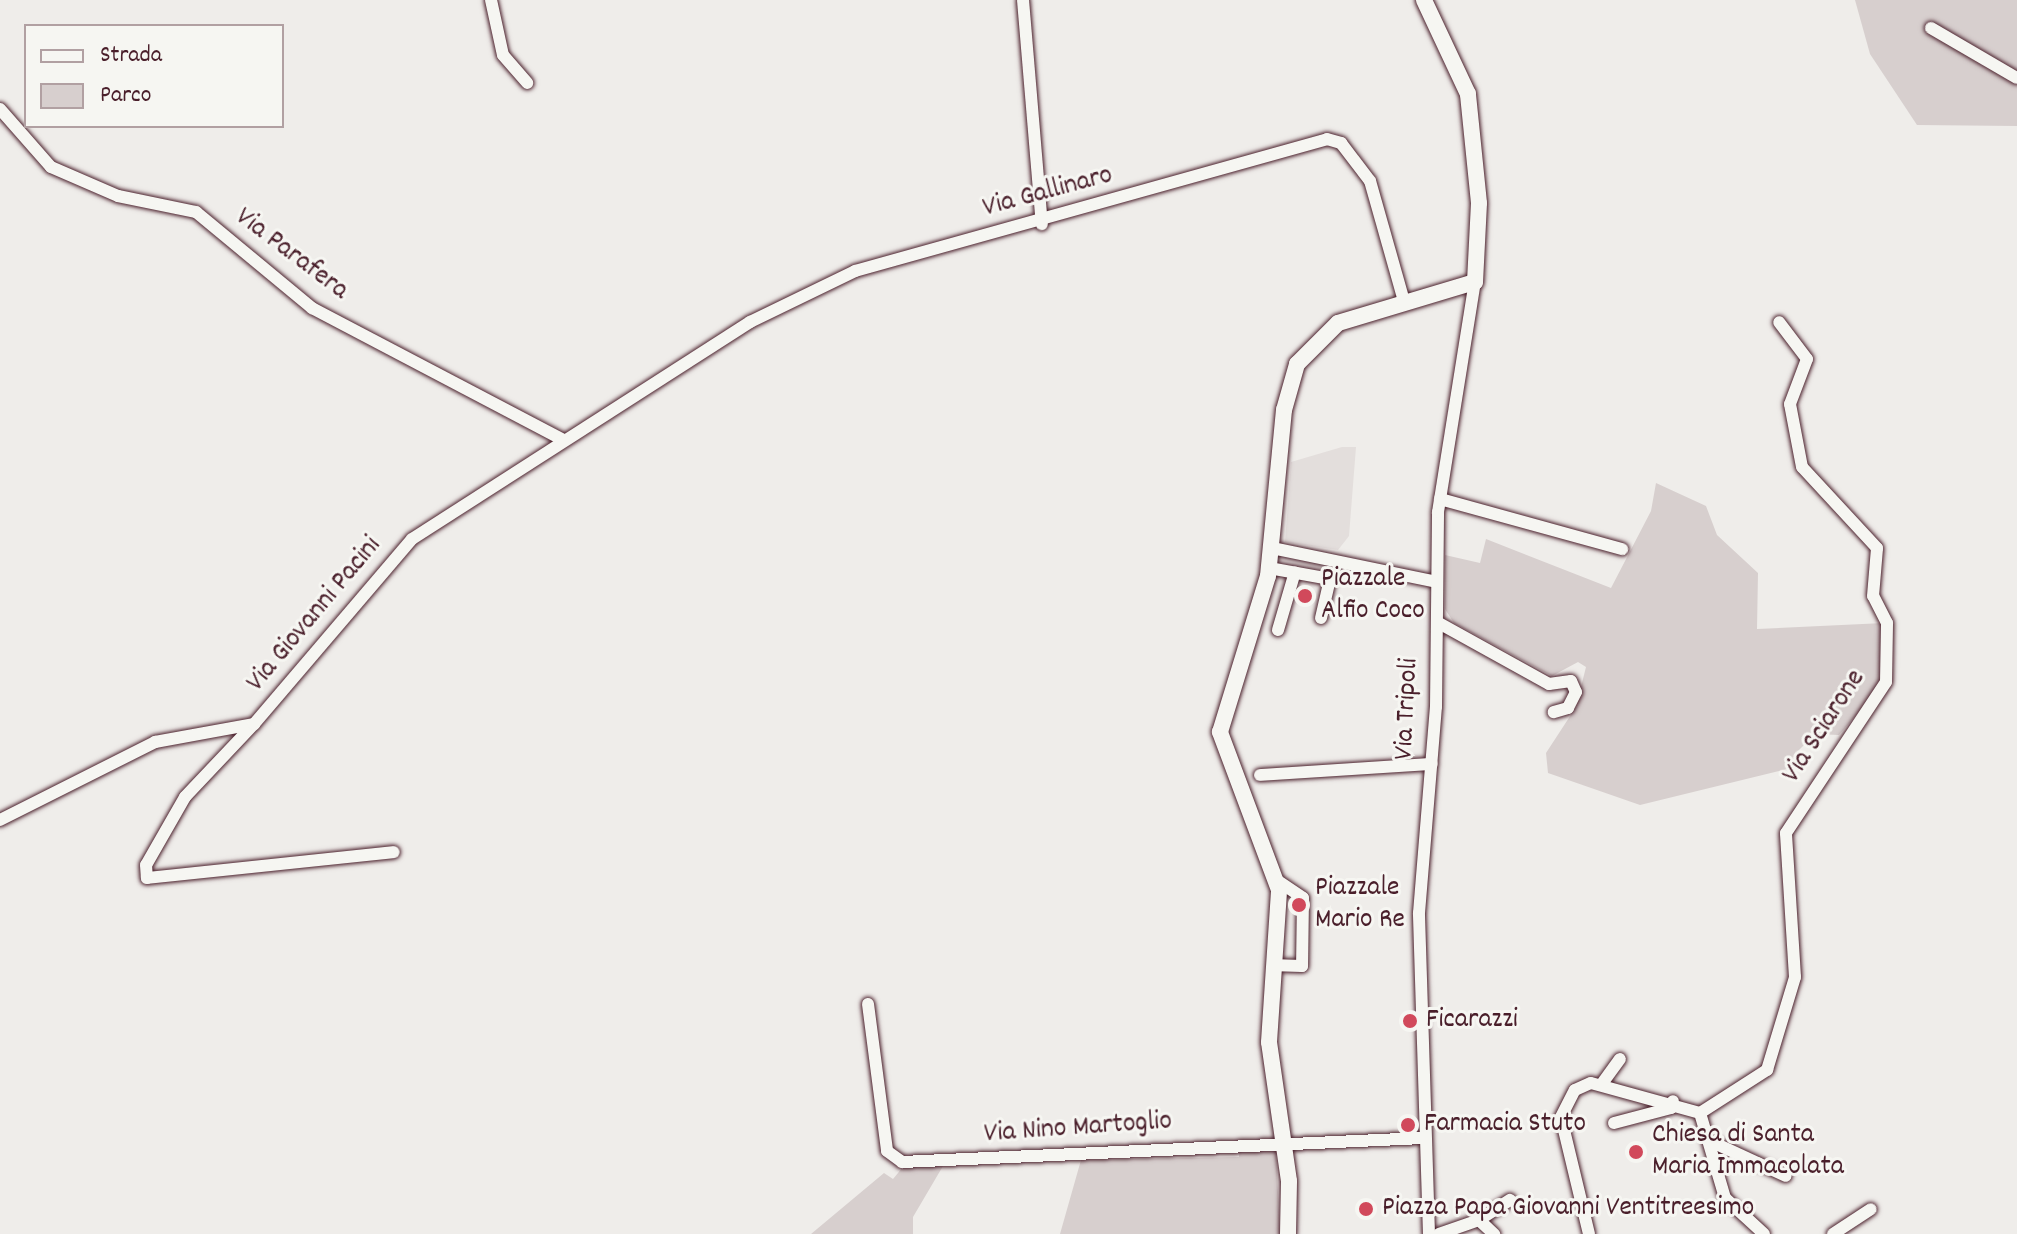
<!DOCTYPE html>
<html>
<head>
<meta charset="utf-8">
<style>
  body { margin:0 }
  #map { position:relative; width:2017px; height:1234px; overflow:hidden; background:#efedea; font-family:Dekko,sans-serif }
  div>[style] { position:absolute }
  .built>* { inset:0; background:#e3dedc }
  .green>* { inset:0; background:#d7cfce }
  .roads { filter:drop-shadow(0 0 2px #4a1f2b) drop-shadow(0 0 2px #4a1f2b) }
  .minor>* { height:12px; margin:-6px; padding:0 6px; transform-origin:6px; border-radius:6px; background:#f6f6f2 }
  .major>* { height:16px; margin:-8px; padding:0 8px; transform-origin:8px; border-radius:8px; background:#f6f6f2 }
  .dots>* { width:22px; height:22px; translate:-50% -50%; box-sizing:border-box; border:4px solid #f6f6f2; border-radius:50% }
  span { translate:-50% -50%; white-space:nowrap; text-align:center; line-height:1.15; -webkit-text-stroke:6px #f6f6f2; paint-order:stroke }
  .street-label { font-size:28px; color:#4a1f2b }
  .poi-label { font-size:28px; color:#4a1f2b }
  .left { translate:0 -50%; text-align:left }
  .legend { position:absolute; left:24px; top:24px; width:260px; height:104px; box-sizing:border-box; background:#f6f6f2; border:2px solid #b1a0a2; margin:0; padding:10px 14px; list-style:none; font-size:24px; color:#4a1f2b }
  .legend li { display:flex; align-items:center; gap:16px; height:40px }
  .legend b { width:40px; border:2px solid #b1a0a2 }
</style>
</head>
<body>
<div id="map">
  <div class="built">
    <i style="clip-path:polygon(1342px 447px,1356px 447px,1349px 536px,1338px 550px,1285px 542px,1291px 462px)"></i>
  </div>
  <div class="green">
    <i style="clip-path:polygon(1855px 0,2017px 0,2017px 126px,1917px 125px,1870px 54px)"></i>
    <i style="clip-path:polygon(1656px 483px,1706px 506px,1717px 535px,1758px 573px,1757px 629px,1884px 623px,1881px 686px,1839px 735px,1815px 734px,1798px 751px,1799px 766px,1640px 805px,1548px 773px,1546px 753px,1576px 707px,1586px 667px,1578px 662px,1552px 676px,1454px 623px,1445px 609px,1445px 555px,1480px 563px,1486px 539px,1611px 588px,1651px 511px)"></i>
    <i style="clip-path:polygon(1239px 1149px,1276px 1150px,1280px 1234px,1060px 1234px,1081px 1160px,1239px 1157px)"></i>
    <i style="clip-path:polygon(943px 1166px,913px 1217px,913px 1234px,811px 1234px,884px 1173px,893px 1179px,903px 1167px)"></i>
  </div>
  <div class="roads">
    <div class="minor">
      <i style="left:491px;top:0;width:56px;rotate:77.7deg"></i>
      <i style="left:503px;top:55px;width:37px;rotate:49deg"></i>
      <i style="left:1023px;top:0;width:225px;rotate:85.2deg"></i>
      <i style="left:1931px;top:28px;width:99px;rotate:30.2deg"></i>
      <i style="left:0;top:109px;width:77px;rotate:48.7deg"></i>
      <i style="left:51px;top:167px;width:73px;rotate:23.4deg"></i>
      <i style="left:118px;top:196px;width:80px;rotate:11.6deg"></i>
      <i style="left:196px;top:212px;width:151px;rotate:39.6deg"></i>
      <i style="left:312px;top:308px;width:282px;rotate:27.7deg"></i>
      <i style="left:1440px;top:499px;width:189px;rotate:15.4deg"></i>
      <i style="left:1272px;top:548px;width:168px;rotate:11.6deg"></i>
      <i style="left:1269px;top:568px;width:62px;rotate:10.2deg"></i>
      <i style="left:1330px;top:579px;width:40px;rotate:103deg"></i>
      <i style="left:1437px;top:622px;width:128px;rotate:29deg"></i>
      <i style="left:1549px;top:684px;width:22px;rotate:-8deg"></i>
      <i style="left:1571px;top:681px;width:12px;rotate:66deg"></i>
      <i style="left:1576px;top:692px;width:18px;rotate:117deg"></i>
      <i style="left:1568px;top:708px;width:15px;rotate:164deg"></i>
      <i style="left:1278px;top:630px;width:60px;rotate:-73.7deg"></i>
      <i style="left:254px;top:724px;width:100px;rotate:133.4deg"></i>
      <i style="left:185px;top:797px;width:78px;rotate:119.8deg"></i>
      <i style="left:146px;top:865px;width:13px;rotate:86deg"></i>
      <i style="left:147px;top:878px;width:248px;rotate:-6deg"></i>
      <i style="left:1260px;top:775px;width:172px;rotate:-3.7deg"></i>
      <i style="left:0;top:820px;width:174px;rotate:-26.7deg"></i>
      <i style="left:155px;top:742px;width:101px;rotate:-10.3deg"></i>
      <i style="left:254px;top:724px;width:243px;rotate:-49.5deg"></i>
      <i style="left:412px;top:539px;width:402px;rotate:-32.7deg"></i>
      <i style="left:750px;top:322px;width:117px;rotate:-25.9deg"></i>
      <i style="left:855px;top:271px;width:490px;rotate:-15.6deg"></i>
      <i style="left:1327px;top:139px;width:15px;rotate:16deg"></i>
      <i style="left:1341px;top:143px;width:48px;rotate:52.7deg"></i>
      <i style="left:1370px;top:181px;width:125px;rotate:74.2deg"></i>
      <i style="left:1278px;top:881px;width:30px;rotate:34deg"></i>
      <i style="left:1303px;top:898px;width:68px;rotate:90.8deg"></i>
      <i style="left:1302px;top:966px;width:24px;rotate:-178deg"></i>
      <i style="left:868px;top:1004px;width:148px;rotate:82.6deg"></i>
      <i style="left:887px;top:1151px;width:19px;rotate:36deg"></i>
      <i style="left:902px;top:1162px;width:522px;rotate:-2.64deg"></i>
      <i style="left:1601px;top:1085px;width:32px;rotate:-54deg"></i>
      <i style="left:1700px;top:1113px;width:80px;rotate:-32.7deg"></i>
      <i style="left:1767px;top:1070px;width:97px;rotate:-73.2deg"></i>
      <i style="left:1795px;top:977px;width:144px;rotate:-93.6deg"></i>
      <i style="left:1786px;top:833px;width:181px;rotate:-56.5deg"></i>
      <i style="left:1886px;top:682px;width:59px;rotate:-89deg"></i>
      <i style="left:1887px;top:623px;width:30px;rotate:-117deg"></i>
      <i style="left:1873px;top:596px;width:48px;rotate:-85.2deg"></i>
      <i style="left:1877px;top:548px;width:110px;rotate:-132.8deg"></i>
      <i style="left:1802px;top:467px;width:64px;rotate:-100.8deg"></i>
      <i style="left:1790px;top:404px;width:48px;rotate:-69.3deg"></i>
      <i style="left:1807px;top:359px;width:46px;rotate:-127.1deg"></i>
      <i style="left:1614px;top:1123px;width:59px;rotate:-14.7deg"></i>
      <i style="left:1671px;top:1108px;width:7px;rotate:-74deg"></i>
      <i style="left:1712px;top:1142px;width:81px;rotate:24.7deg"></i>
      <i style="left:1479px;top:1220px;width:37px;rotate:-33deg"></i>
      <i style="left:1429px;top:1234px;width:321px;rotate:-91.8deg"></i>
      <i style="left:1419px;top:913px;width:207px;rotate:-85.3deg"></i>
      <i style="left:1436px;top:707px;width:195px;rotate:-89.4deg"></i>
      <i style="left:1438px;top:512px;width:233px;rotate:-80.9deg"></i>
      <i style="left:1439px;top:1234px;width:42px;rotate:-19.3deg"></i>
      <i style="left:1479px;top:1220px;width:21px;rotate:43deg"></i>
      <i style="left:1589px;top:1234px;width:120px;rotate:-103.5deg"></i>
      <i style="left:1561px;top:1117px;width:30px;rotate:-63deg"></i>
      <i style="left:1575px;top:1090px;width:17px;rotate:-24deg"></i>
      <i style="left:1591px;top:1083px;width:113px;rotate:15.4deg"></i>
      <i style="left:1700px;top:1113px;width:89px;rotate:73.6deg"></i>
      <i style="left:1725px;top:1198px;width:53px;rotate:42.7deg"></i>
      <i style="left:1833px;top:1234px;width:45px;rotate:-33.3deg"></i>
    </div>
    <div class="major">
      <i style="left:1288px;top:1234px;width:53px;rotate:-88.9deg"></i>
      <i style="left:1289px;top:1181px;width:140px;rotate:-98.2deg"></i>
      <i style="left:1269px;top:1042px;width:152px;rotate:-86.2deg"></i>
      <i style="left:1279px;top:890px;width:169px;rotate:-110.5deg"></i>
      <i style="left:1220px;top:732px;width:163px;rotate:-72.9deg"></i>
      <i style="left:1268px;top:576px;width:167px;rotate:-84.5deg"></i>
      <i style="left:1284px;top:410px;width:48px;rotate:-74.2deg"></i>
      <i style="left:1297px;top:364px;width:58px;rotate:-45deg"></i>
      <i style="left:1338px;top:323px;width:143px;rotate:-16.7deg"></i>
      <i style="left:1475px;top:282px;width:79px;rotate:-87.1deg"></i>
      <i style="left:1479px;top:203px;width:110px;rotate:-95.8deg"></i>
      <i style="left:1468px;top:94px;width:104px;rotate:-115.1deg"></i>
    </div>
  </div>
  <div class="dots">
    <i style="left:1305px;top:596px;background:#d1495b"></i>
    <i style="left:1299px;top:905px;background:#d1495b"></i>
    <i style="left:1410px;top:1021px;background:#d1495b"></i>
    <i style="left:1408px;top:1125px;background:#d1495b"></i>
    <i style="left:1636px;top:1152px;background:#d1495b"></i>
    <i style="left:1366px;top:1209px;background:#d1495b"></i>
  </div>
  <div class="street-label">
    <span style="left:1048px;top:193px;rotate:-15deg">Via Gallinaro</span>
    <span style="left:291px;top:255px;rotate:37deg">Via Parafera</span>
    <span style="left:315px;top:615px;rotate:-50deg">Via Giovanni Pacini</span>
    <span style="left:1408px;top:709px;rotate:-87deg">Via Tripoli</span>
    <span style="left:1825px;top:727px;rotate:-57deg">Via Sciarone</span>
    <span style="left:1078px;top:1129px;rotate:-4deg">Via Nino Martoglio</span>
  </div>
  <div class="poi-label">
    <span class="left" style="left:1321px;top:596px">Piazzale<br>Alfio Coco</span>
    <span class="left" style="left:1315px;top:905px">Piazzale<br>Mario Re</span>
    <span class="left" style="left:1426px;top:1021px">Ficarazzi</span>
    <span class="left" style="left:1424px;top:1125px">Farmacia Stuto</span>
    <span class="left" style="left:1652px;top:1152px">Chiesa di Santa<br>Maria Immacolata</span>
    <span class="left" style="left:1382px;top:1209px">Piazza Papa Giovanni Ventitreesimo</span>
  </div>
  <ul class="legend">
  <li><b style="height:10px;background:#f6f6f2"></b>Strada</li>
  <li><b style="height:22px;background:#d7cfce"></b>Parco</li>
  </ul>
</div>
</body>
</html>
